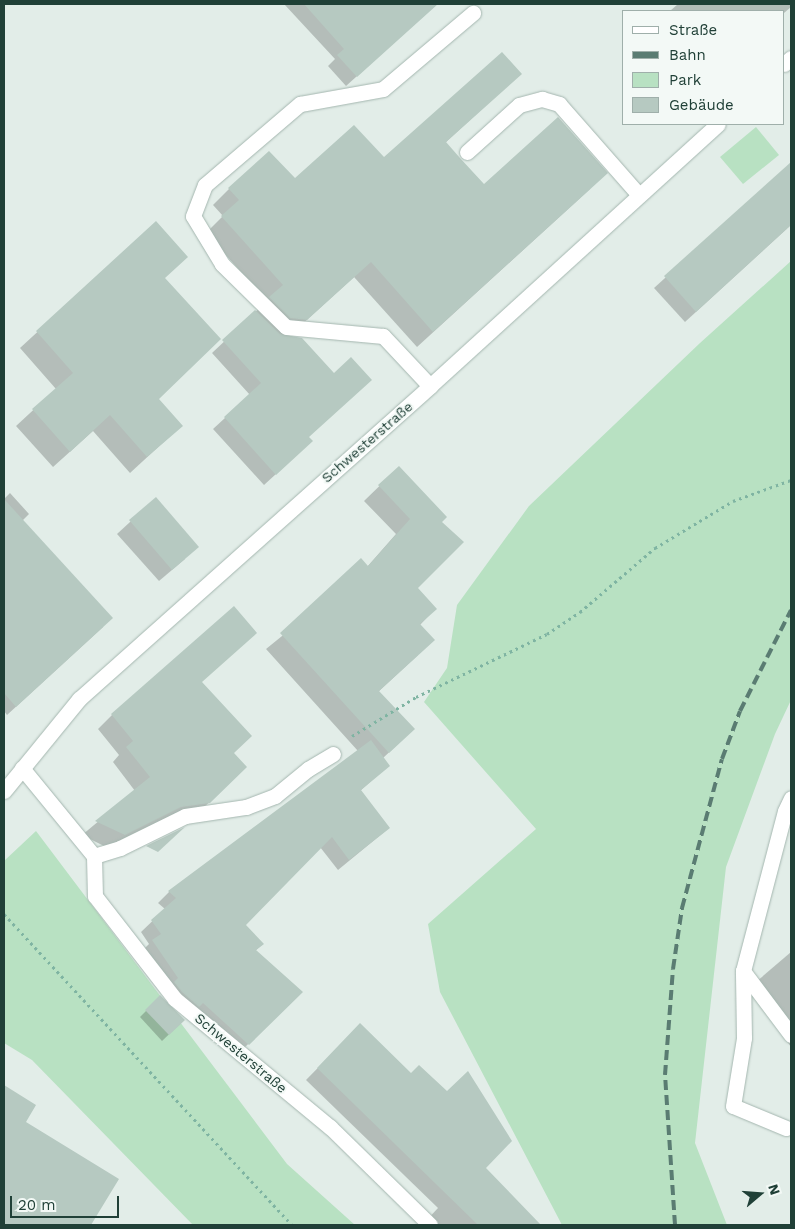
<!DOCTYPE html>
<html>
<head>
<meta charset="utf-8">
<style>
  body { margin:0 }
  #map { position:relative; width:795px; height:1229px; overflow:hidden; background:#e2ede8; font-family:"Work Sans",sans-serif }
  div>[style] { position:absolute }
  .green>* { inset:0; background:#b8e1c2 }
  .shadow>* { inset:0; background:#0003 }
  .building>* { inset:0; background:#b6c9c1 }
  .path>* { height:3px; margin-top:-1.5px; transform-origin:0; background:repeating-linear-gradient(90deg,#7fb4a2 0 2.5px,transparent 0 6.5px) }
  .roads { filter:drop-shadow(0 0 1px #a4b6af) drop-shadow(0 0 1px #a4b6af) }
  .service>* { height:15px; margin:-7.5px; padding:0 7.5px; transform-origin:7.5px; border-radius:7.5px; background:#fff }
  .minor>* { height:15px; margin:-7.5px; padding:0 7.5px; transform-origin:7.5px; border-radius:7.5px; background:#fff }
  .tertiary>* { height:15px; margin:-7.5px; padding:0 7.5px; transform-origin:7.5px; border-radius:7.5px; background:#fff }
  .rail>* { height:4px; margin-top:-2px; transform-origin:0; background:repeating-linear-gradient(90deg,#5a7c72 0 10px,transparent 0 15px) }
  span { translate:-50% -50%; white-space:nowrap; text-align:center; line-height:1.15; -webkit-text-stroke:4px #f3f9f6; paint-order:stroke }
  .street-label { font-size:14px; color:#204037 }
  .frame { position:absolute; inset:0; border:5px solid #204037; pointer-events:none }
  .legend { position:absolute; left:622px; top:10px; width:162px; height:115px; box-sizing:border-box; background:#f3f9f6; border:1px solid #9fafaa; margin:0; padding:6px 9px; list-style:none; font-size:15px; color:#204037 }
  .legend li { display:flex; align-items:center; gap:10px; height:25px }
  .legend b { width:25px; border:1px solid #9fafaa }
  .north { position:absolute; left:735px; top:1169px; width:50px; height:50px; -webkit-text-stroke:4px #f3f9f6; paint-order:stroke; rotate:72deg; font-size:14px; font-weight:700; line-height:20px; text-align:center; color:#204037 }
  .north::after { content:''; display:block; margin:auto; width:18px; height:22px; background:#204037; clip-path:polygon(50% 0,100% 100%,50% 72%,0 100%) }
  .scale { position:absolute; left:10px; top:1196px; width:109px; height:22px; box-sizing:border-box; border:2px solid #204037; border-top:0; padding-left:6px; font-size:15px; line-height:18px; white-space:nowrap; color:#204037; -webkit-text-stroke:4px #f3f9f6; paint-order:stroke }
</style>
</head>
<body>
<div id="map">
  <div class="green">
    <i style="clip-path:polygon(756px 127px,779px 155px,743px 184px,720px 157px)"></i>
    <i style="clip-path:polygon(791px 261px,791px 700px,775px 734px,726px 867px,695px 1143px,727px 1225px,562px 1225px,440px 992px,428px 924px,536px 829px,424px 702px,447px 668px,457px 605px,529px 506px,700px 343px)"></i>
    <i style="clip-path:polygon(36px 831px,287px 1164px,355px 1225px,193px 1225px,32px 1060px,4px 1043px,4px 861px)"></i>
  </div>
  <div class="shadow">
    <i style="clip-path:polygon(284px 4px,437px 4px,346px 86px,328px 66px,335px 59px)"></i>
    <i style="clip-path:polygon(678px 4px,791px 4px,791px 7px,784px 13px,670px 11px)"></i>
    <i style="clip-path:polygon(520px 74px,445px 143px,484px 185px,590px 189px,417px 347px,354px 277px,288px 337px,308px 437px,300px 452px,264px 485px,213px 429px,250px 395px,212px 353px,267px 301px,206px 233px,223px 216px,213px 205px,229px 189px,295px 179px,384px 159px)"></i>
    <i style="clip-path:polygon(790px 165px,791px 225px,685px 322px,654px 288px)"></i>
    <i style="clip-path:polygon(156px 223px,164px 279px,158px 399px,181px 426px,130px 473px,93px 431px,53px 467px,16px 426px,56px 389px,20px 348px)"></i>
    <i style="clip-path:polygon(399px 467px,440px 522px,416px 588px,435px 609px,420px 625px,418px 655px,378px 692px,398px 744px,383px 758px,388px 766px,360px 791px,389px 828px,338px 870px,320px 847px,244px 925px,263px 944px,255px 951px,301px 992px,237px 1055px,141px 952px,149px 944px,141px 932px,165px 909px,158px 903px,169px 892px,358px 751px,266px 649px,367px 567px,396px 534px,364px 501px)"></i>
    <i style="clip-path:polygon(10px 493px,29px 514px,22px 521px,103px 627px,7px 715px,4px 711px,4px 499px)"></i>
    <i style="clip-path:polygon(156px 498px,185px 559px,159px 581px,117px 534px)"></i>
    <i style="clip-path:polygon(256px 633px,201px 682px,233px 753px,231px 781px,194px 817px,110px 849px,82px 835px,135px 791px,113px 762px,119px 755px,98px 729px,112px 715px)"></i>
    <i style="clip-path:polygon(791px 952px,791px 1047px,749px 988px)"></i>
    <i style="clip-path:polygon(160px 997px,184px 1020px,162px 1041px,140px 1017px)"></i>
    <i style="clip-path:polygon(360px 1025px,484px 1168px,535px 1221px,531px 1225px,423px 1224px,438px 1208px,306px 1080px)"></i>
    <i style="clip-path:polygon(4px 1087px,35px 1106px,24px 1122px,117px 1179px,89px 1225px,4px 1225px)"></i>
  </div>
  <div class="building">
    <i style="clip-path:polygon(304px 4px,438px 4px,357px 77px,337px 55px,344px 49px)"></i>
    <i style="clip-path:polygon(502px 52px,522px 74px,446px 142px,460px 158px,484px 184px,558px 117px,608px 173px,433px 332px,371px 262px,307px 320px,290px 318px,269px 297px,283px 285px,221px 216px,239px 200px,228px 188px,269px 151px,295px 178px,354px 125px,384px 157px)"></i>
    <i style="clip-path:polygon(791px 162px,791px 225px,696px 312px,664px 276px)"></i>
    <i style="clip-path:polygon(156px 221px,188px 257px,165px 278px,221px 339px,159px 399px,183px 426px,147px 457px,110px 415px,70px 452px,32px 409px,73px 373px,36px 331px)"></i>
    <i style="clip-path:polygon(255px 310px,280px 334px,302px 338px,334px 373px,351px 357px,372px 380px,309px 437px,313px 441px,276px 475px,224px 417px,261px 383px,222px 340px)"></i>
    <i style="clip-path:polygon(399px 466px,447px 517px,442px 522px,464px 542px,418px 588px,437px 609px,420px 624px,435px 640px,379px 691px,415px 729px,389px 753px,280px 633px,361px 558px,368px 566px,410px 519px,378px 485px)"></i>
    <i style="clip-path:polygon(156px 497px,199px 547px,172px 570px,129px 520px)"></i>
    <i style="clip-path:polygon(4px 499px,113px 618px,16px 707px,4px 693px)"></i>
    <i style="clip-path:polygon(234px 606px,257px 633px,202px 682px,252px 736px,234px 753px,247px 767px,210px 803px,181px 807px,125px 835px,95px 821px,150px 777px,126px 747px,133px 741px,111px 714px)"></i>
    <i style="clip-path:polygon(371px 740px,390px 766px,361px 790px,390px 828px,349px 860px,332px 837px,246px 925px,264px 944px,256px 950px,303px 992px,249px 1045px,203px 1003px,199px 1007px,182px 992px,174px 982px,178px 978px,152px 940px,161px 934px,151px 920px,176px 898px,168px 891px)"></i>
    <i style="clip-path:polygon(185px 827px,158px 852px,146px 846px)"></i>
    <i style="clip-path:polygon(160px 995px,185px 1020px,169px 1035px,145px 1010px)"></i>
    <i style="clip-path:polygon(360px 1023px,411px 1073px,419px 1065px,447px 1091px,468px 1071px,512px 1141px,486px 1168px,541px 1225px,478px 1225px,317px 1068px)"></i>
    <i style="clip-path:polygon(4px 1085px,36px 1105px,26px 1122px,119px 1179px,91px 1225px,4px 1225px)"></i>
  </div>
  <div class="path">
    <i style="left:352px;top:736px;width:75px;rotate:-31.4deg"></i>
    <i style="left:416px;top:697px;width:145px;rotate:-25.7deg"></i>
    <i style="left:547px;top:634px;width:40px;rotate:-34deg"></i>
    <i style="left:580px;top:612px;width:99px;rotate:-40.5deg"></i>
    <i style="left:655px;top:548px;width:91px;rotate:-31.1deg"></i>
    <i style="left:733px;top:501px;width:62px;rotate:-19.9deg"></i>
    <i style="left:4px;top:914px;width:424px;rotate:47.2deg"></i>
  </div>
  <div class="roads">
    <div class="service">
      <i style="left:467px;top:152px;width:70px;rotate:-42.1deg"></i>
      <i style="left:519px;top:105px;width:24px;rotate:-15deg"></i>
      <i style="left:542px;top:99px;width:18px;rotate:16deg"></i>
      <i style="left:559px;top:104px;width:121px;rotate:48.7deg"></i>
      <i style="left:430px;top:386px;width:69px;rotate:-133.2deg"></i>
      <i style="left:383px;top:336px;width:97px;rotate:-174.7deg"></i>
      <i style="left:286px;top:327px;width:90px;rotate:-135.5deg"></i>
      <i style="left:222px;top:264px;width:56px;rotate:-121.1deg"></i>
      <i style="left:193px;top:216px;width:33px;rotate:-69deg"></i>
      <i style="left:205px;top:185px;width:125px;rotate:-40.5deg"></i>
      <i style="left:300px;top:104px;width:84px;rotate:-10.2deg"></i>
      <i style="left:383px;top:89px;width:118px;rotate:-40.2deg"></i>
      <i style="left:743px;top:971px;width:80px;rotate:53.1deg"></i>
      <i style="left:786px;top:1128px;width:57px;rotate:-157.5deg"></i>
      <i style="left:733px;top:1106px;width:69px;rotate:-80.8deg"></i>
      <i style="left:744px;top:1038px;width:67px;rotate:-90.9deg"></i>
      <i style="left:743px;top:971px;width:165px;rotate:-75.3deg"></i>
      <i style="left:785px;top:811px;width:14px;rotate:-65deg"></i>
    </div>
    <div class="minor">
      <i style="left:22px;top:768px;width:114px;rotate:50.7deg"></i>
      <i style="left:94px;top:856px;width:27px;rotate:-17deg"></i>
      <i style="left:120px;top:848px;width:72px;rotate:-26.2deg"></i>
      <i style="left:185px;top:816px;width:62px;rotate:-8.4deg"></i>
      <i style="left:246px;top:807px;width:31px;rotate:-21deg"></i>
      <i style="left:275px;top:796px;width:43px;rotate:-39.3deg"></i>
      <i style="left:308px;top:769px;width:29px;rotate:-31deg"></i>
      <i style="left:94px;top:856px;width:40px;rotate:88.6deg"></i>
      <i style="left:95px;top:896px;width:130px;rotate:52.2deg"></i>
      <i style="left:175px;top:999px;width:201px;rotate:39.6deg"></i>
      <i style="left:330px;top:1127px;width:140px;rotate:44.4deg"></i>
    </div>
    <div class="tertiary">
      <i style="left:784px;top:64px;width:9px;rotate:-41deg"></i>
      <i style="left:4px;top:791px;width:119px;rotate:-50.8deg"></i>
      <i style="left:79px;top:699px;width:470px;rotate:-41.7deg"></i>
      <i style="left:430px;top:386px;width:389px;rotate:-42.3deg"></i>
    </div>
  </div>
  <div class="rail">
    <i style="left:675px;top:1225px;width:150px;rotate:-93.8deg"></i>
    <i style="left:665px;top:1075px;width:106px;rotate:-85.7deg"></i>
    <i style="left:673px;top:969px;width:62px;rotate:-81.6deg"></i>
    <i style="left:682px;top:908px;width:154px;rotate:-75deg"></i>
    <i style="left:722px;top:759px;width:51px;rotate:-69.4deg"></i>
    <i style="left:740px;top:711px;width:113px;rotate:-63.2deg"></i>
  </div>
  <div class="street-label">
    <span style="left:367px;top:442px;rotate:-41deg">Schwesterstraße</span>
    <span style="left:241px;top:1053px;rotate:40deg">Schwesterstraße</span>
  </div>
  <div class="frame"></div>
  <ul class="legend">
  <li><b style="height:6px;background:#fff"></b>Straße</li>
  <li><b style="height:6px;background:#5a7c72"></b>Bahn</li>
  <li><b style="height:14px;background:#b8e1c2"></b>Park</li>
  <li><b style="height:14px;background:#b6c9c1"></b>Gebäude</li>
  </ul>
  <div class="north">N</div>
  <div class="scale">20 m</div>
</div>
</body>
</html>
